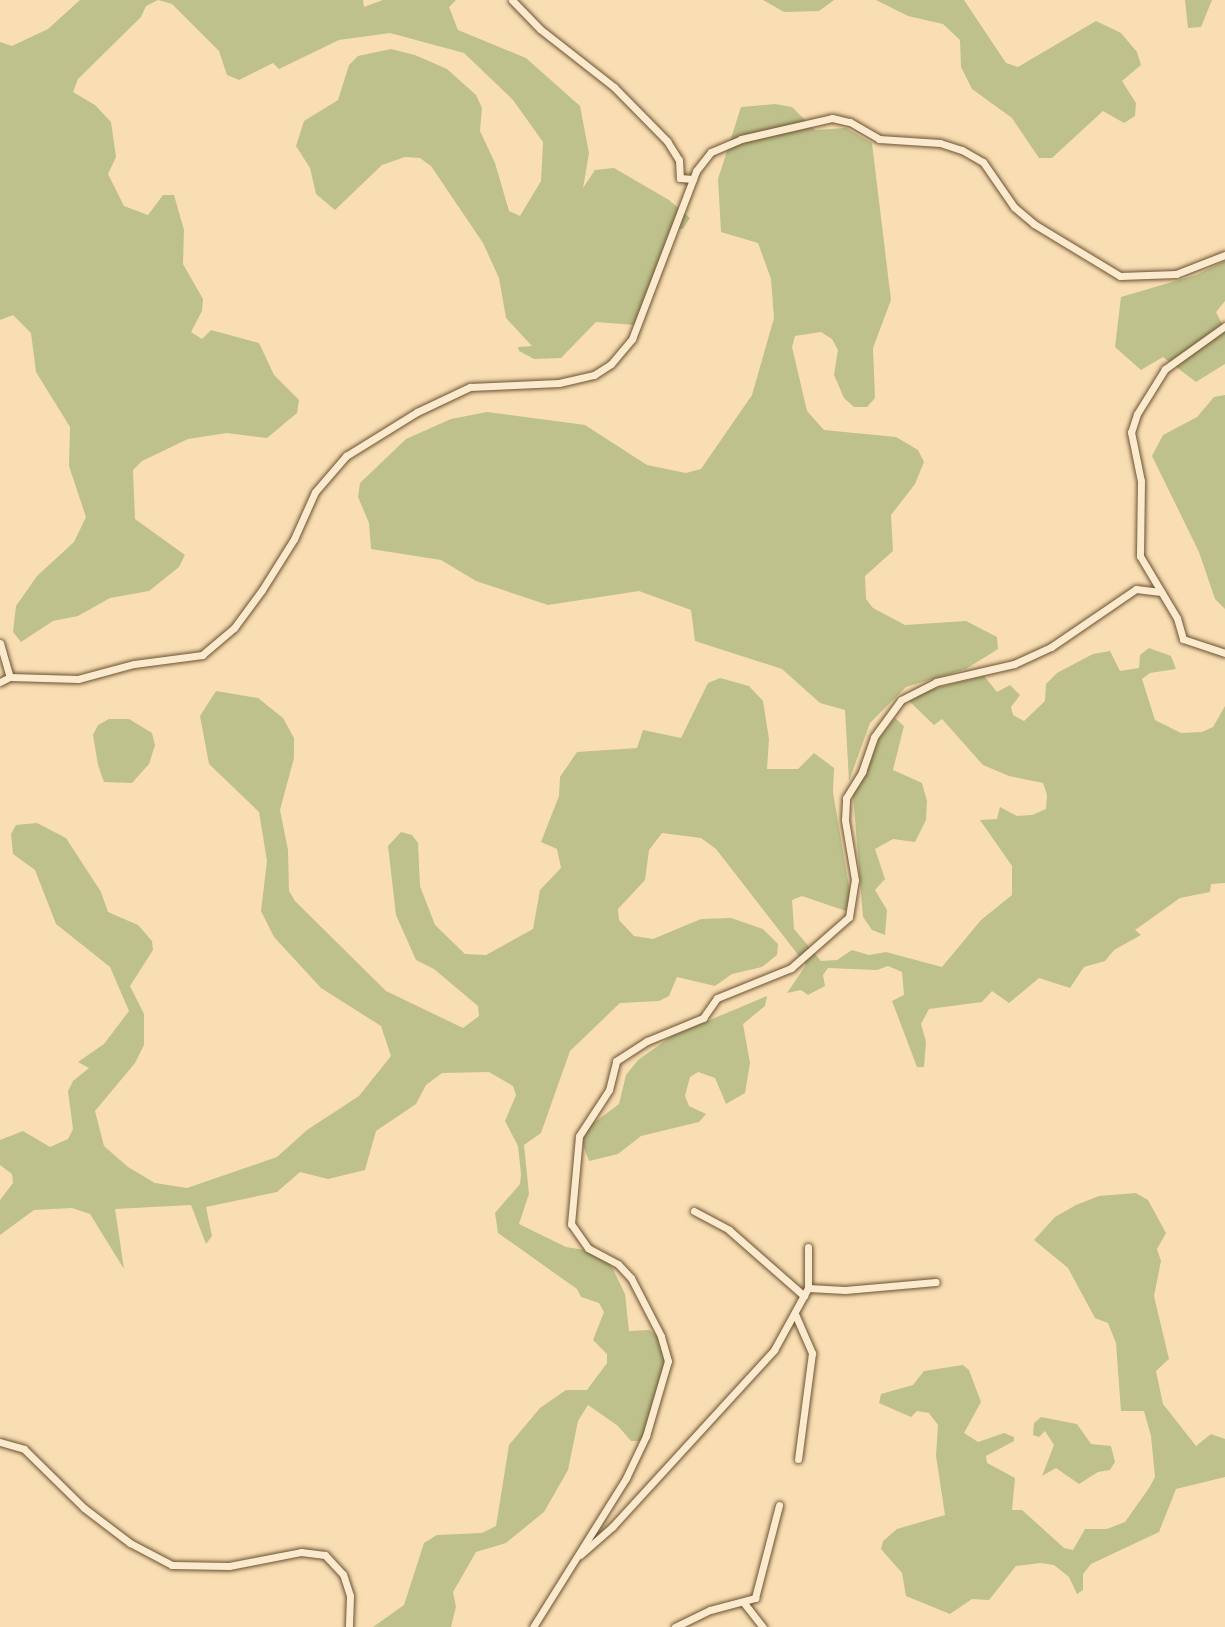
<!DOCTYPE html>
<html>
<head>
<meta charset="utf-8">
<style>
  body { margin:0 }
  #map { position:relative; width:1225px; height:1627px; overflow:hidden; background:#f9deb4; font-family:"IM FELL DW Pica",serif }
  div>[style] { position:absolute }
  .green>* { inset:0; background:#bec18c }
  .roads { filter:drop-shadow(0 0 2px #6b5230) drop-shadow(0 0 2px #6b5230) }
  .minor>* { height:7px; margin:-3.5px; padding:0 3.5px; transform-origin:3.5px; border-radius:3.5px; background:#fbeace }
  span { translate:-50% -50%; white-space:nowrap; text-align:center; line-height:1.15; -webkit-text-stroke:7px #fbeace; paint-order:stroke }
</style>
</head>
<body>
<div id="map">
  <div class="green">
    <i style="clip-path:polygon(80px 0,363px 0,364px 7px,383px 0,456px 0,449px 7px,458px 30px,526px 58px,580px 106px,589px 153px,583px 188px,595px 170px,614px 168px,669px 200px,690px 218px,683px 229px,671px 228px,635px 325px,596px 322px,561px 358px,534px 359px,519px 351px,518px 347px,532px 346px,506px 318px,499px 278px,483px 243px,431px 166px,420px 158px,405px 157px,382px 165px,335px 210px,316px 194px,310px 168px,296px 146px,304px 121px,338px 100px,349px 65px,358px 56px,391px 49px,415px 55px,447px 69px,476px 95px,482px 108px,480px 131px,495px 163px,509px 211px,520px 216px,541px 181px,543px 142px,513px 100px,464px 53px,390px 33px,339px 40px,279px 69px,273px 63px,239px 80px,227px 75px,219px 51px,172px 4px,158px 0,146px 6px,141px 17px,78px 79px,73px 92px,95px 105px,111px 122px,116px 157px,108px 174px,124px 206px,148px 215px,163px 195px,174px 195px,184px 230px,183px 264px,203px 299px,202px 311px,191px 332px,202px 339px,211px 330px,259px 343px,274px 375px,299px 400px,297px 413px,267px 438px,227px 433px,188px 439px,142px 461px,133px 470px,135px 519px,185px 555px,179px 567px,149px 591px,110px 598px,78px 616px,53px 621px,21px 642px,13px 632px,16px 606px,37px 576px,74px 542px,86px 517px,69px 466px,70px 427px,36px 372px,31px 333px,13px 315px,0 320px,0 42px,12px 46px,48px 29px)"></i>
    <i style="clip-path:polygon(763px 0,834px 0,819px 11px,784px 12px)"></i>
    <i style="clip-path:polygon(876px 0,964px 0,1006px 63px,1018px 67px,1096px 21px,1121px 33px,1137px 52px,1141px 65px,1122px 81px,1136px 103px,1135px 116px,1124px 123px,1103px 111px,1052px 158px,1039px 158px,1012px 118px,972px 89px,961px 67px,960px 40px,943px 24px,908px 16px)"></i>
    <i style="clip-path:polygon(1185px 0,1212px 0,1201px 27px,1188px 28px)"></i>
    <i style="clip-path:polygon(775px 104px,792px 107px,815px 130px,846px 128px,872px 143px,891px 300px,873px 348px,875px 398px,867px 407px,854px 407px,844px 398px,834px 375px,838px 350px,832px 339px,821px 332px,795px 336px,792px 347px,807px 411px,824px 430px,896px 437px,918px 450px,924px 462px,915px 484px,891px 515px,893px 551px,865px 576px,866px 599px,873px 608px,905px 625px,966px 621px,997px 637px,998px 649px,966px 669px,906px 687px,870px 723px,849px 781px,845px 710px,820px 703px,782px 669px,695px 641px,691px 610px,639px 591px,548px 605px,476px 581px,441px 560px,371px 549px,369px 523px,358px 497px,360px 483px,406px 439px,451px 419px,487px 412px,585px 425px,647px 465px,686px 473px,701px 469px,752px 395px,774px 318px,771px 279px,758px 243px,721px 232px,718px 179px,741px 107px)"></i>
    <i style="clip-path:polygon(1225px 261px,1225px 301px,1216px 312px,1225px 330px,1225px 364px,1196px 382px,1163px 357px,1141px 370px,1115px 347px,1121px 297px,1196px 275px)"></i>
    <i style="clip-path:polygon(1225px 395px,1225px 609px,1215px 599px,1199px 552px,1152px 456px,1163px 435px,1197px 417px,1214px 397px)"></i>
    <i style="clip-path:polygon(1149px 648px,1171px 656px,1176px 669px,1150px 673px,1142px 679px,1155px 720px,1181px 733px,1202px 732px,1213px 727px,1225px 706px,1225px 883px,1211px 884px,1210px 892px,1180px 898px,1135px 930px,1141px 935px,1114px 950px,1105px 961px,1084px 967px,1070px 988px,1039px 978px,1009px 1003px,992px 991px,982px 1002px,929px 1009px,921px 1024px,926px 1042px,924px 1067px,917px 1067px,892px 1001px,904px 995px,902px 972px,888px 966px,877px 970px,828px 968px,823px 975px,825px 986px,808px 995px,801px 990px,787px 993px,806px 965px,716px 849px,701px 838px,662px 833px,649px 850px,645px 880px,618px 909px,619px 920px,634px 936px,653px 939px,701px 919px,731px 918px,763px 929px,778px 944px,777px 955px,762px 967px,732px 974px,715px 986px,677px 977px,669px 996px,659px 1001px,620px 1003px,570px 1051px,541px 1133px,524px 1145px,529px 1194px,519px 1224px,566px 1247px,598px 1252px,612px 1267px,625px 1294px,629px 1331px,649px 1330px,666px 1342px,661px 1393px,641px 1441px,631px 1441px,618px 1426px,588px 1405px,578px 1421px,568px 1470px,544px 1512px,506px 1543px,476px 1552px,453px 1592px,456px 1607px,451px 1627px,373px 1627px,404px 1605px,424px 1543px,437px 1535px,482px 1533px,496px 1526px,509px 1445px,540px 1408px,566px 1390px,587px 1390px,607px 1363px,607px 1354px,593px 1340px,604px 1312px,599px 1303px,581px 1297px,577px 1289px,498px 1233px,495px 1213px,520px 1184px,521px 1174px,518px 1146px,505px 1121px,516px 1095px,513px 1086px,489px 1072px,442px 1073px,426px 1085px,416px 1104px,376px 1131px,365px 1170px,328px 1179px,300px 1172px,277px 1192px,206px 1207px,212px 1236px,206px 1244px,191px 1205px,115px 1209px,124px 1269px,90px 1214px,72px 1208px,34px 1210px,0 1235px,0 1200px,13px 1183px,12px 1174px,0 1165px,0 1140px,23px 1131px,50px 1147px,68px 1139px,73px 1129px,68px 1091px,73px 1081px,89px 1068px,78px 1062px,104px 1044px,129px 1011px,110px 967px,56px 924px,35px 870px,13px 854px,11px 834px,16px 825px,37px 823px,66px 838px,101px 892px,108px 912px,138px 925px,152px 941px,153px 950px,130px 986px,144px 1014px,144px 1045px,135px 1063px,95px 1111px,104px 1146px,128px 1167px,155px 1183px,187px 1188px,277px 1157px,307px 1130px,359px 1096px,391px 1056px,381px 1026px,321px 988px,274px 937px,261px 911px,267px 861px,259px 812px,209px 764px,200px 716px,216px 691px,258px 698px,283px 718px,294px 738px,294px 758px,280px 810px,288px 850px,289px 891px,295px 901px,386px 991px,463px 1028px,479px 1016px,478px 1006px,434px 969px,416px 960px,396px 915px,388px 846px,401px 832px,412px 835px,418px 843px,420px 886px,435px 925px,465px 954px,486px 955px,533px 929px,540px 890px,561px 868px,557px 849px,541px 842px,559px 796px,560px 777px,577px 752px,637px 748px,643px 730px,681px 738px,708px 683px,720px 678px,749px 686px,763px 701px,769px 739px,767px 769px,798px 769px,814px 753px,834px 768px,833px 792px,851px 898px,846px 911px,802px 896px,792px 900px,794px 929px,821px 961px,837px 960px,852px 950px,869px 955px,886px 952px,942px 967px,981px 920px,1012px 895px,1012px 866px,980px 820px,997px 819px,1000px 807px,1017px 816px,1032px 815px,1046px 809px,1047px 795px,1043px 783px,1009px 776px,983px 765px,942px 719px,934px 725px,909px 701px,928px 690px,984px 676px,997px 692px,1010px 685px,1020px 695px,1011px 707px,1013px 715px,1024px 721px,1045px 701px,1046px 684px,1057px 673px,1093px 654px,1110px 651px,1120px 671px,1139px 668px,1140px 655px)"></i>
    <i style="clip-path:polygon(895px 718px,904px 726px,893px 770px,922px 783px,927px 801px,926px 820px,915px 842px,893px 839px,875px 849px,885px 879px,875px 890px,887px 910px,885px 935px,872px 930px,863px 917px,853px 795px,879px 739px)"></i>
    <i style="clip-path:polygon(109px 719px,129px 719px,152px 733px,155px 745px,149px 764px,132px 783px,104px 782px,98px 765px,93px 735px,98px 725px)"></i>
    <i style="clip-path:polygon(767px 996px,765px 1006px,743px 1024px,750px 1063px,745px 1093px,726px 1104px,715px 1078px,698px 1072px,690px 1077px,685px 1096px,689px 1106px,706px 1114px,699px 1122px,641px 1136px,618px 1154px,589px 1161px,579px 1134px,619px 1104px,626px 1075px,638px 1060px,672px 1036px)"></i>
    <i style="clip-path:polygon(1136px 1193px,1148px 1200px,1166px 1233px,1157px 1249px,1161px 1261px,1154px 1296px,1169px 1359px,1156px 1371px,1163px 1404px,1196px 1446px,1211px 1434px,1225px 1439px,1225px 1477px,1176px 1489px,1159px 1532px,1091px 1564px,1083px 1574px,1083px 1590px,1077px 1594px,1069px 1577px,1054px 1565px,1041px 1563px,1016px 1566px,989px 1600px,972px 1599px,950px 1614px,906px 1596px,902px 1573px,881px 1549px,883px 1541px,897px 1529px,945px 1515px,936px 1456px,938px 1425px,929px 1413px,917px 1411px,911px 1417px,879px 1403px,881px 1394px,913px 1385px,924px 1371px,963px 1365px,969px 1370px,981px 1402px,964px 1433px,978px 1442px,1004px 1433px,1014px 1437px,1014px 1441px,986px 1456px,987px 1463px,1015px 1478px,1012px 1510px,1022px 1510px,1064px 1548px,1073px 1550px,1085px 1529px,1107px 1529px,1125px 1522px,1149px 1488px,1155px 1477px,1151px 1436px,1144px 1411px,1121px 1411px,1116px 1343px,1108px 1323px,1095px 1318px,1068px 1268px,1034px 1240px,1055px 1217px,1076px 1205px,1099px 1196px)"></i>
    <i style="clip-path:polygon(1041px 1417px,1077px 1424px,1091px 1444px,1111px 1446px,1115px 1462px,1110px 1470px,1098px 1472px,1079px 1484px,1056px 1468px,1042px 1476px,1054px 1445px,1045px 1431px,1039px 1437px,1033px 1435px,1034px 1423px)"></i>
  </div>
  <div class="roads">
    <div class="minor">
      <i style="left:512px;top:0;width:40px;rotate:46deg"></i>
      <i style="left:540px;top:29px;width:94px;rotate:38.1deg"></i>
      <i style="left:614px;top:87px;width:76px;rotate:45.5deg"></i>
      <i style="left:667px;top:141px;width:22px;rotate:58deg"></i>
      <i style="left:679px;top:160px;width:18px;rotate:87deg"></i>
      <i style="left:680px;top:178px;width:13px;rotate:4deg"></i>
      <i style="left:1225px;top:326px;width:74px;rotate:144.4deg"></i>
      <i style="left:1165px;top:369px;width:53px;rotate:121.9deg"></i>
      <i style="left:1137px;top:414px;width:19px;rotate:108deg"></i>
      <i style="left:1131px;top:432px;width:50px;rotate:78.5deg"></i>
      <i style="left:1141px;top:481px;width:75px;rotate:90.8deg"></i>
      <i style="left:1140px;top:556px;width:72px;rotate:59.2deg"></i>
      <i style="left:1177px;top:618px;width:22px;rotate:74deg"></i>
      <i style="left:1183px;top:639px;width:44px;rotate:18.4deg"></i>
      <i style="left:0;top:643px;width:35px;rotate:74deg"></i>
      <i style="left:0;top:682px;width:11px;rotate:-27deg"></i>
      <i style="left:10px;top:677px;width:68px;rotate:1.7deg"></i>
      <i style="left:78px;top:679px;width:58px;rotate:-15deg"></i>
      <i style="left:134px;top:664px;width:69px;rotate:-7.5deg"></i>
      <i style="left:202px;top:655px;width:42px;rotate:-40.2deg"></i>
      <i style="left:234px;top:628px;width:47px;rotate:-53.6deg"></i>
      <i style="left:262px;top:590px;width:60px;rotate:-57.9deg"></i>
      <i style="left:294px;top:539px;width:51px;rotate:-65.9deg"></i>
      <i style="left:315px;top:492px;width:48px;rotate:-49.3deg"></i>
      <i style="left:346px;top:456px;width:84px;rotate:-31.8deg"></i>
      <i style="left:417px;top:412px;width:59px;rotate:-25.3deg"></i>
      <i style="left:470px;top:387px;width:89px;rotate:-2.6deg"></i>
      <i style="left:559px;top:383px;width:36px;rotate:-13deg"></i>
      <i style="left:594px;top:375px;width:20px;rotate:-33deg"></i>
      <i style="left:611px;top:364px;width:33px;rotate:-50deg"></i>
      <i style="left:632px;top:339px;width:180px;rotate:-69.1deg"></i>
      <i style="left:696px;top:171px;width:24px;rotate:-52deg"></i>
      <i style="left:711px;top:152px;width:33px;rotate:-23deg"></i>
      <i style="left:741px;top:139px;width:93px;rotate:-13deg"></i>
      <i style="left:832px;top:118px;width:18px;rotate:13deg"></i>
      <i style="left:850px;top:122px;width:34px;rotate:30deg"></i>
      <i style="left:879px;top:139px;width:61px;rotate:3.8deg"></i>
      <i style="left:940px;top:143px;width:23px;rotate:18deg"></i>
      <i style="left:962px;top:150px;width:24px;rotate:30deg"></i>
      <i style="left:983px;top:162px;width:55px;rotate:55.4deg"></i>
      <i style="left:1014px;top:207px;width:26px;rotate:40deg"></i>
      <i style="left:1034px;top:224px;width:100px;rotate:31.2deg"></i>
      <i style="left:1120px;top:276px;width:56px;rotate:-2deg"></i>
      <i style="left:1176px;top:274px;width:53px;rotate:-21.2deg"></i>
      <i style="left:694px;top:1211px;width:40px;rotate:28deg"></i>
      <i style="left:729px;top:1230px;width:100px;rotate:41.3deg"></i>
      <i style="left:808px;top:1288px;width:37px;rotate:3deg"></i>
      <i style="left:845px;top:1290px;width:91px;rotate:-5deg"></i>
      <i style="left:795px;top:1314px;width:43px;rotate:66.4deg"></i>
      <i style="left:812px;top:1353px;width:107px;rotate:97.5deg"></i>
      <i style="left:0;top:1442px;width:25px;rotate:16deg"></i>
      <i style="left:24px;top:1449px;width:84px;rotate:44.5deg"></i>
      <i style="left:84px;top:1508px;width:58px;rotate:37.3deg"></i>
      <i style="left:130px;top:1543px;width:47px;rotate:27.6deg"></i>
      <i style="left:172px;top:1565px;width:57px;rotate:1deg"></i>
      <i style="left:229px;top:1566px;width:73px;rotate:-11deg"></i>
      <i style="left:301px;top:1552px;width:24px;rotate:7deg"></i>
      <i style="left:325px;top:1555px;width:26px;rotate:47deg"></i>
      <i style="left:343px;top:1574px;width:23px;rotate:72deg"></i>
      <i style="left:350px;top:1596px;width:31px;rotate:92deg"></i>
      <i style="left:580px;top:1555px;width:43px;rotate:-41.2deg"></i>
      <i style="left:612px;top:1527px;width:240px;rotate:-47.5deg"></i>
      <i style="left:774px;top:1350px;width:71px;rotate:-61.3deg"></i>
      <i style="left:808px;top:1288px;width:41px;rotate:-90deg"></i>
      <i style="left:744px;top:1603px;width:31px;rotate:52deg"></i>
      <i style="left:533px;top:1627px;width:176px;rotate:-58deg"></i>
      <i style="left:626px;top:1478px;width:47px;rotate:-64.5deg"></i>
      <i style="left:646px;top:1436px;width:78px;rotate:-73.7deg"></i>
      <i style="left:668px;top:1361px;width:26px;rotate:-106deg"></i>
      <i style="left:661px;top:1336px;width:65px;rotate:-117.3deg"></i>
      <i style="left:631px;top:1278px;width:19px;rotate:-133deg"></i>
      <i style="left:618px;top:1264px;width:34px;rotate:-152deg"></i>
      <i style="left:588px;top:1248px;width:29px;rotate:-125deg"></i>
      <i style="left:571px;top:1224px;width:88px;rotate:-84.8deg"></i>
      <i style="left:579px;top:1136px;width:55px;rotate:-56.9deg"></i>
      <i style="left:609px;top:1090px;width:30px;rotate:-76deg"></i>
      <i style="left:616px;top:1061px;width:37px;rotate:-33deg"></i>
      <i style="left:647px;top:1041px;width:61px;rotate:-22.3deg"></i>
      <i style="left:703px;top:1018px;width:24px;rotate:-55deg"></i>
      <i style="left:717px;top:998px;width:80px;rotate:-22.1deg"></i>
      <i style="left:791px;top:968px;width:77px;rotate:-41.3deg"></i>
      <i style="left:849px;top:917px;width:37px;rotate:-81deg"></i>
      <i style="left:855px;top:880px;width:61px;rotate:-99.5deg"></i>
      <i style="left:845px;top:820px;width:22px;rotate:-87deg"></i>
      <i style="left:846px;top:798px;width:31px;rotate:-58deg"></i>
      <i style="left:862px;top:772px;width:37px;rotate:-71deg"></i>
      <i style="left:874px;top:737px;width:46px;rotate:-53.9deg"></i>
      <i style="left:901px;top:700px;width:39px;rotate:-27deg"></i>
      <i style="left:936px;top:682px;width:80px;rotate:-13deg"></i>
      <i style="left:1014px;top:664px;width:41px;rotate:-24.7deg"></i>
      <i style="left:1051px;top:647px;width:103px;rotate:-34.3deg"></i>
      <i style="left:1136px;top:589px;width:25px;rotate:7deg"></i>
      <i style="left:675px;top:1627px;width:39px;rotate:-26deg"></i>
      <i style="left:710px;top:1610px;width:47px;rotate:-14.9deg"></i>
      <i style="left:755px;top:1598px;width:96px;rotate:-75.5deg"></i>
    </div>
  </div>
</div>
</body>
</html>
